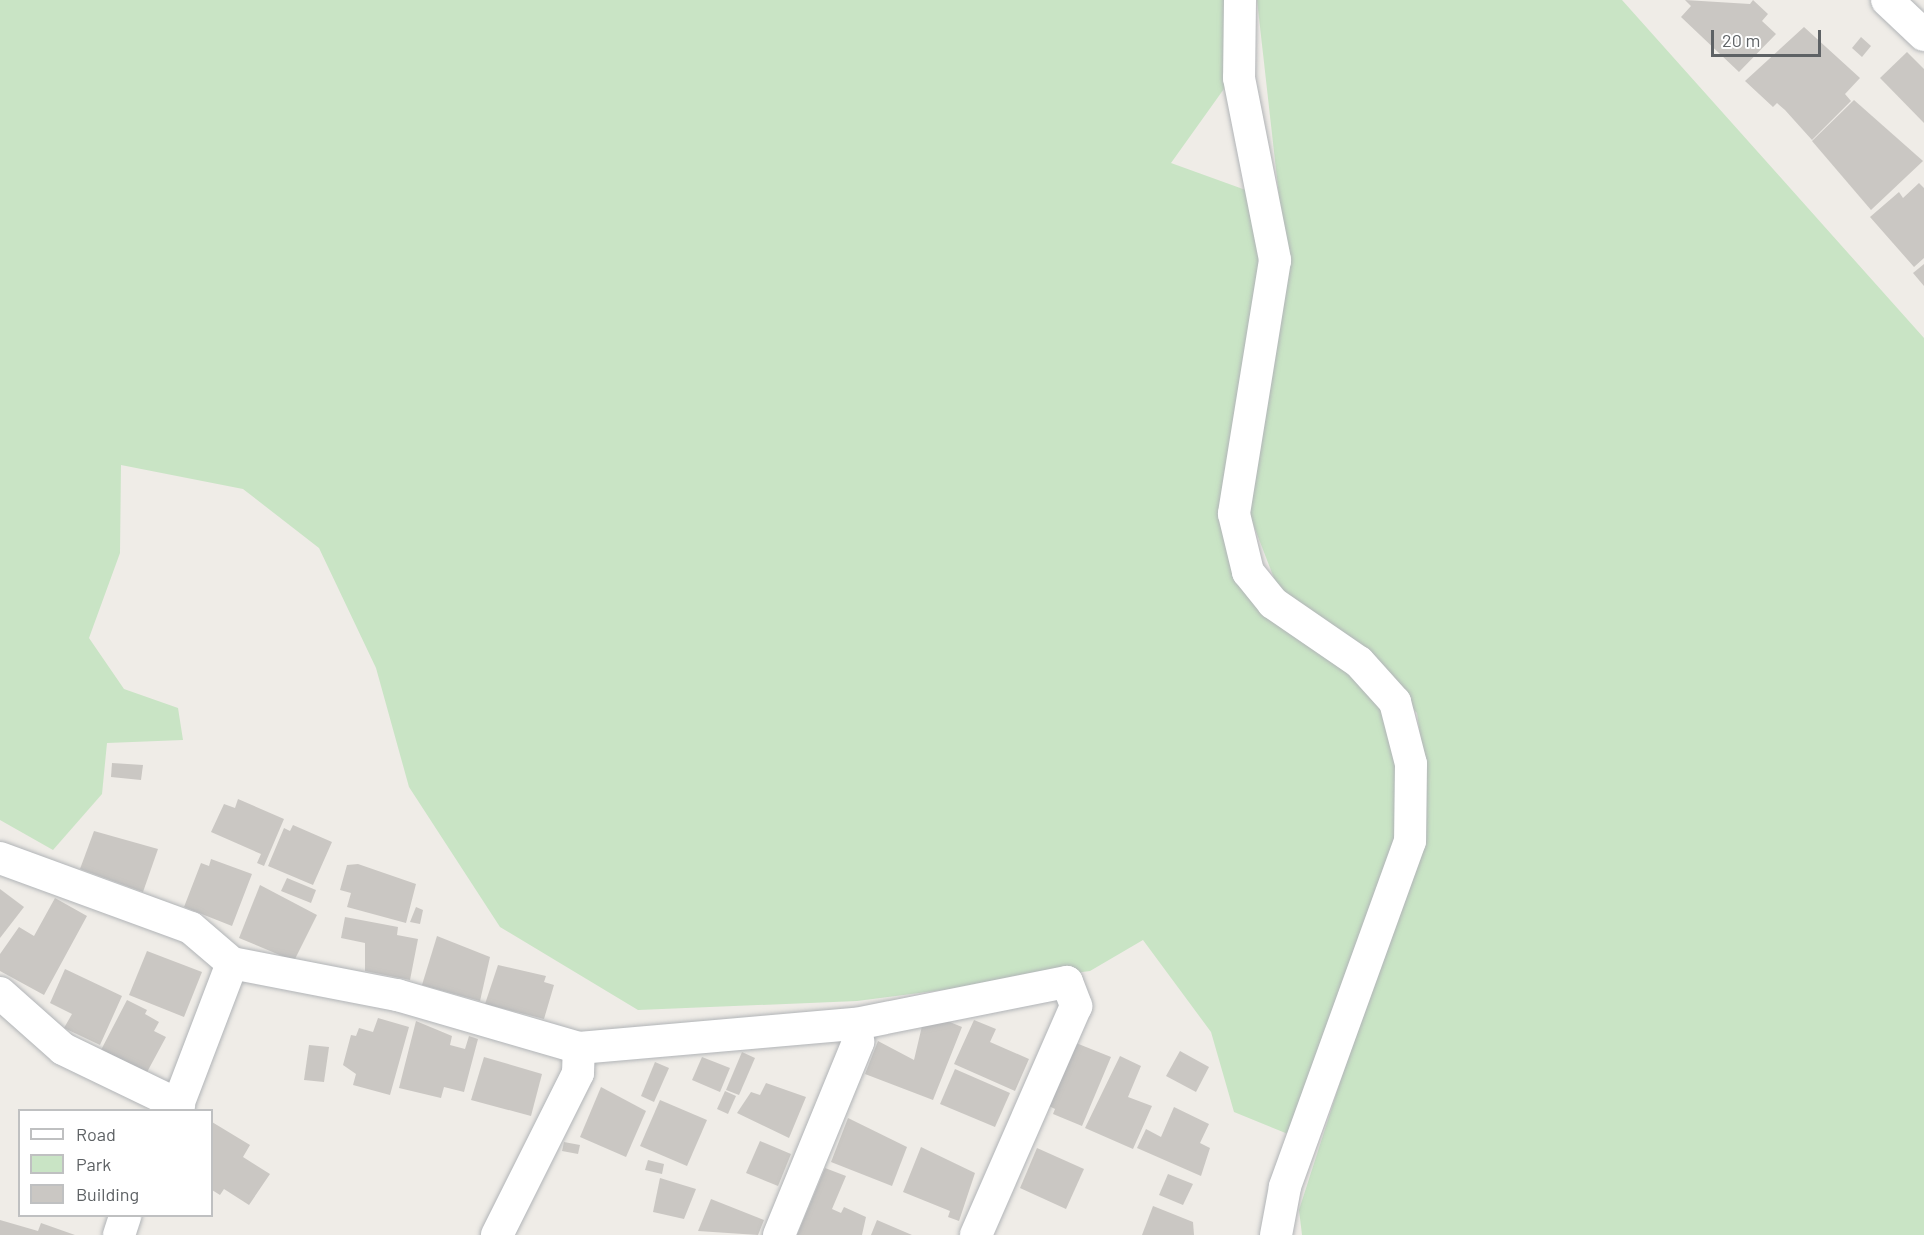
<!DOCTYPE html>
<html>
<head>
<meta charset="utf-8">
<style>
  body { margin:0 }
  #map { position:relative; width:1924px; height:1235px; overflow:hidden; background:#efece7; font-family:Barlow,sans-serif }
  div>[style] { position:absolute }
  .green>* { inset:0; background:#c9e4c5 }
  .building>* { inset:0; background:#cac7c3 }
  .roads { filter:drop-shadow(0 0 2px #b1b4b7) drop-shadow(0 0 2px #b1b4b7) }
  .street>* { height:32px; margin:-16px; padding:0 16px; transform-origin:16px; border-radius:16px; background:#fff }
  span { translate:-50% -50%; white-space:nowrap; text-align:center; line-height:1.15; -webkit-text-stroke:5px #fff; paint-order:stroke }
  .legend { position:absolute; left:18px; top:1109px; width:195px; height:108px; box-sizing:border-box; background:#fff; border:2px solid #bfc0c1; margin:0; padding:8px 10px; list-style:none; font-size:18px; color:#5e6265 }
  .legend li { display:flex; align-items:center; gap:12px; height:30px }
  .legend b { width:30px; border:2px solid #bfc0c1 }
  .scale { position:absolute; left:1711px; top:30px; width:110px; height:27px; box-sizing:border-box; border:3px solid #5e6265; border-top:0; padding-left:8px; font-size:18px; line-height:21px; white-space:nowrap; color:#5e6265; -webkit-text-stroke:4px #fff; paint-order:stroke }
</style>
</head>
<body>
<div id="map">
  <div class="green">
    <i style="clip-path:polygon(0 0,1231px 0,1231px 79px,1171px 163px,1254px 193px,1266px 261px,1240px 576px,1354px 668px,1388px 706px,1403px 765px,1402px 840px,1293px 1136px,1234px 1112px,1211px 1032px,1143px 940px,1090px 971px,857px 1001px,638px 1010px,500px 927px,409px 787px,376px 668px,319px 548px,243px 489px,121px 465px,120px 553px,89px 638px,124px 689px,178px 708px,183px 740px,107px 743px,102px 794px,53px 850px,0 820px)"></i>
    <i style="clip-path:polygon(1257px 0,1622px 0,1924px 338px,1924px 1235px,1302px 1235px,1299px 1210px,1418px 840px,1426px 779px,1417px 713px,1359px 650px,1277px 586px,1250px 516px,1285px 250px)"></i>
  </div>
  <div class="building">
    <i style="clip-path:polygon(1685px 0,1750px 4px,1753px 0,1768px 14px,1762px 21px,1776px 34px,1739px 72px,1681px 17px,1691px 6px)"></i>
    <i style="clip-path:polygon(1804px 27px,1860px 78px,1845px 94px,1851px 101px,1812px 140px,1785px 110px,1777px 103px,1773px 107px,1745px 81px)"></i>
    <i style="clip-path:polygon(1861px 37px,1871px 46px,1862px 57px,1852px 48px)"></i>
    <i style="clip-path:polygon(1907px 52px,1924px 69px,1924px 123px,1880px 78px)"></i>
    <i style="clip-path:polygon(1854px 100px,1923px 161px,1871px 210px,1812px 141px)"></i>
    <i style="clip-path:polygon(1919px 183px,1924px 188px,1924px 258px,1914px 267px,1870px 217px,1899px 192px,1903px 198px)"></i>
    <i style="clip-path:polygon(1924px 264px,1924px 286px,1913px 273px)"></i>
    <i style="clip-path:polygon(112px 763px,143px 765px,141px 780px,111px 777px)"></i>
    <i style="clip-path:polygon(238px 799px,284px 819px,264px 866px,257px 863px,261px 854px,211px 832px,224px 804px,235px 808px)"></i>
    <i style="clip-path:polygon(293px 825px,332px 842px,313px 885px,268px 866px,284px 828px,290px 831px)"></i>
    <i style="clip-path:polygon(94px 831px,158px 849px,143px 892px,80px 869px)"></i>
    <i style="clip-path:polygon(211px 859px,252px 874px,232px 926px,184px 907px,201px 863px,209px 866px)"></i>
    <i style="clip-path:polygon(358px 864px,416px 884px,406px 923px,347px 907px,351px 893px,340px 890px,347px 865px)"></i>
    <i style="clip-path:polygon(287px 878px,316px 890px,311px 903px,281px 891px)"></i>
    <i style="clip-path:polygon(260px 885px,317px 915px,294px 961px,239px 938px)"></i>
    <i style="clip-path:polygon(0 889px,24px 907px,0 938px)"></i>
    <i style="clip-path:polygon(55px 898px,87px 916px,44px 995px,0 971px,0 954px,19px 927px,34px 936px)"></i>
    <i style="clip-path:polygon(416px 907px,423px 910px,420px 924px,410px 922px)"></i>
    <i style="clip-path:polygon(345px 917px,398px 927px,397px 935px,418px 939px,410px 980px,365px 971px,365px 943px,341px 938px)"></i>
    <i style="clip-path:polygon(437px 936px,490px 957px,480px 1001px,422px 985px)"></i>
    <i style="clip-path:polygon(147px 951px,202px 972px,184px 1017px,129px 995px)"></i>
    <i style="clip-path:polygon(498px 965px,546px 976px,544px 982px,554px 985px,544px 1019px,485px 1004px)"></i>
    <i style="clip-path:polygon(65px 969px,122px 996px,100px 1045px,64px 1028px,72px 1014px,50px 1003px)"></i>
    <i style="clip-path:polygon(127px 1000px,147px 1010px,145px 1014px,159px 1022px,154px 1031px,166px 1037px,146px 1074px,101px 1050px)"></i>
    <i style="clip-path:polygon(378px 1018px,409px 1027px,390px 1095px,353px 1085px,356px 1074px,343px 1065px,351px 1035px,356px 1036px,359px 1028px,373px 1032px)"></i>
    <i style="clip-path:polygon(945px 1020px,962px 1027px,933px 1100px,865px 1074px,878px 1041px,914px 1060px,922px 1026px)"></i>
    <i style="clip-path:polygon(974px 1020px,996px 1029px,990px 1042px,1029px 1059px,1015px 1091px,954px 1064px)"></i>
    <i style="clip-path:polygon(416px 1021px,452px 1036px,450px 1045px,465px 1049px,469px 1036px,478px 1039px,464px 1092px,444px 1087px,441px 1098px,399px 1088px)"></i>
    <i style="clip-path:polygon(1076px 1043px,1111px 1057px,1082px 1126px,1053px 1114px,1055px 1109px,1049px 1106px)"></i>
    <i style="clip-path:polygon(309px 1045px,329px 1047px,324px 1082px,304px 1080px)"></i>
    <i style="clip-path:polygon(1180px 1051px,1209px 1067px,1196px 1092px,1166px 1076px)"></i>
    <i style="clip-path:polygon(742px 1052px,755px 1058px,739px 1095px,726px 1090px)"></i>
    <i style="clip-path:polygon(1120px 1056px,1141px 1066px,1128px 1097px,1152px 1106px,1133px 1149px,1085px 1128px)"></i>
    <i style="clip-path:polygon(484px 1057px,542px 1074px,531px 1116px,471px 1100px)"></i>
    <i style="clip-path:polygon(702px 1057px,730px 1068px,720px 1092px,692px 1080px)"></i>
    <i style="clip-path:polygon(655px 1062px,669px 1068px,654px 1102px,641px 1096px)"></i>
    <i style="clip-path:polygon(955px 1069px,1010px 1093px,995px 1127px,940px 1104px)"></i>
    <i style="clip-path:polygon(766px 1083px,806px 1097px,789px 1138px,737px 1113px,751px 1092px,760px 1095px)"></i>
    <i style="clip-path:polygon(601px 1087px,646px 1111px,626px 1157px,580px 1137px)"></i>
    <i style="clip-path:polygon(725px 1091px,736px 1096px,728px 1114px,717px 1109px)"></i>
    <i style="clip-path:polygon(660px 1100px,707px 1120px,687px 1166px,640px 1146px)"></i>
    <i style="clip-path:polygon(1174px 1107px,1209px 1124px,1200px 1143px,1210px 1148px,1201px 1176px,1137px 1148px,1146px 1129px,1161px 1137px)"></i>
    <i style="clip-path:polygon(848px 1118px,907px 1147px,892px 1186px,831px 1162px)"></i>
    <i style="clip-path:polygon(212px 1122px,250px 1145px,243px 1157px,270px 1174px,249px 1205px,224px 1189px,220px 1195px,212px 1190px)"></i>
    <i style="clip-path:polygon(760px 1141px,791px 1154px,778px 1186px,746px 1173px)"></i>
    <i style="clip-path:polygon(564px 1142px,580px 1145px,578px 1154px,562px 1151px)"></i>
    <i style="clip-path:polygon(921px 1147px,975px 1173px,959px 1221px,948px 1217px,950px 1211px,903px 1192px)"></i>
    <i style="clip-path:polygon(1037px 1148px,1084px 1169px,1066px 1209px,1020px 1188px)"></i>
    <i style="clip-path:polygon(648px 1160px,664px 1164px,662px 1174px,645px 1170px)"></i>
    <i style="clip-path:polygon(825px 1168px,846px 1176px,832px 1209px,841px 1213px,844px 1207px,866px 1217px,862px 1235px,797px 1235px)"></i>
    <i style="clip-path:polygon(1168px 1174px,1193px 1184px,1183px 1205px,1159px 1195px)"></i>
    <i style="clip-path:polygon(660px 1178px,696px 1189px,684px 1219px,653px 1212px)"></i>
    <i style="clip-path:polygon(711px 1199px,764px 1220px,758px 1235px,698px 1231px)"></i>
    <i style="clip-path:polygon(1153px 1206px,1193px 1222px,1194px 1235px,1142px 1235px)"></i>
    <i style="clip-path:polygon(0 1220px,38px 1231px,41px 1223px,75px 1235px,0 1235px)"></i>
    <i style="clip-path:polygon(877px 1220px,912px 1235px,871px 1235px)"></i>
  </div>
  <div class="roads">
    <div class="street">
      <i style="left:1240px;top:0;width:78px;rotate:90.7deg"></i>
      <i style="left:1239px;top:78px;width:186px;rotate:78.8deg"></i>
      <i style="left:1275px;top:260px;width:257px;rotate:99.2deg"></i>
      <i style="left:1234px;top:514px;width:60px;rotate:76.4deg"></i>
      <i style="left:1248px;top:572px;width:40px;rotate:51deg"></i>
      <i style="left:1273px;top:603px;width:104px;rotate:34.5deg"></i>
      <i style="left:1359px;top:662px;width:54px;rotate:48deg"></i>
      <i style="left:1395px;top:702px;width:64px;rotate:75.5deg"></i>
      <i style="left:1411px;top:764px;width:77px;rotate:90.7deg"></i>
      <i style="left:1410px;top:841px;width:368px;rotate:109.9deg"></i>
      <i style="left:1285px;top:1187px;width:49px;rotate:100.6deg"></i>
      <i style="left:1887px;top:0;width:51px;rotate:43.4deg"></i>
      <i style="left:0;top:858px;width:203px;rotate:20.1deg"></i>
      <i style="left:191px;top:928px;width:54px;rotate:40.5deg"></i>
      <i style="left:232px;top:963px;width:168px;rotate:11deg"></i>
      <i style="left:397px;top:995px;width:190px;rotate:16.2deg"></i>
      <i style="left:579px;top:1048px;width:278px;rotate:-5deg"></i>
      <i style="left:856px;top:1024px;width:215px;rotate:-11.3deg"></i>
      <i style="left:1067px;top:982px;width:26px;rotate:69deg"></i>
      <i style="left:1076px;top:1006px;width:250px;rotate:113.6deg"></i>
      <i style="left:0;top:993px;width:84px;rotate:41.6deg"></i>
      <i style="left:63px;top:1049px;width:129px;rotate:25.8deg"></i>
      <i style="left:176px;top:1110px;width:157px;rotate:-69.1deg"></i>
      <i style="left:119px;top:1235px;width:20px;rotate:-72deg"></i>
      <i style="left:497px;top:1235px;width:181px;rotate:-63.4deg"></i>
      <i style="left:578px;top:1073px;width:25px;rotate:-88deg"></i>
      <i style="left:779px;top:1235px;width:209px;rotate:-67.7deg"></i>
      <i style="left:858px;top:1042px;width:18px;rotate:-96deg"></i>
    </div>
  </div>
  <ul class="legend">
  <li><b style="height:8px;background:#fff"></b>Road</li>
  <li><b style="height:16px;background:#c9e4c5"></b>Park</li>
  <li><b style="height:16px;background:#cac7c3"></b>Building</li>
  </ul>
  <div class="scale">20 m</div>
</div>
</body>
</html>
